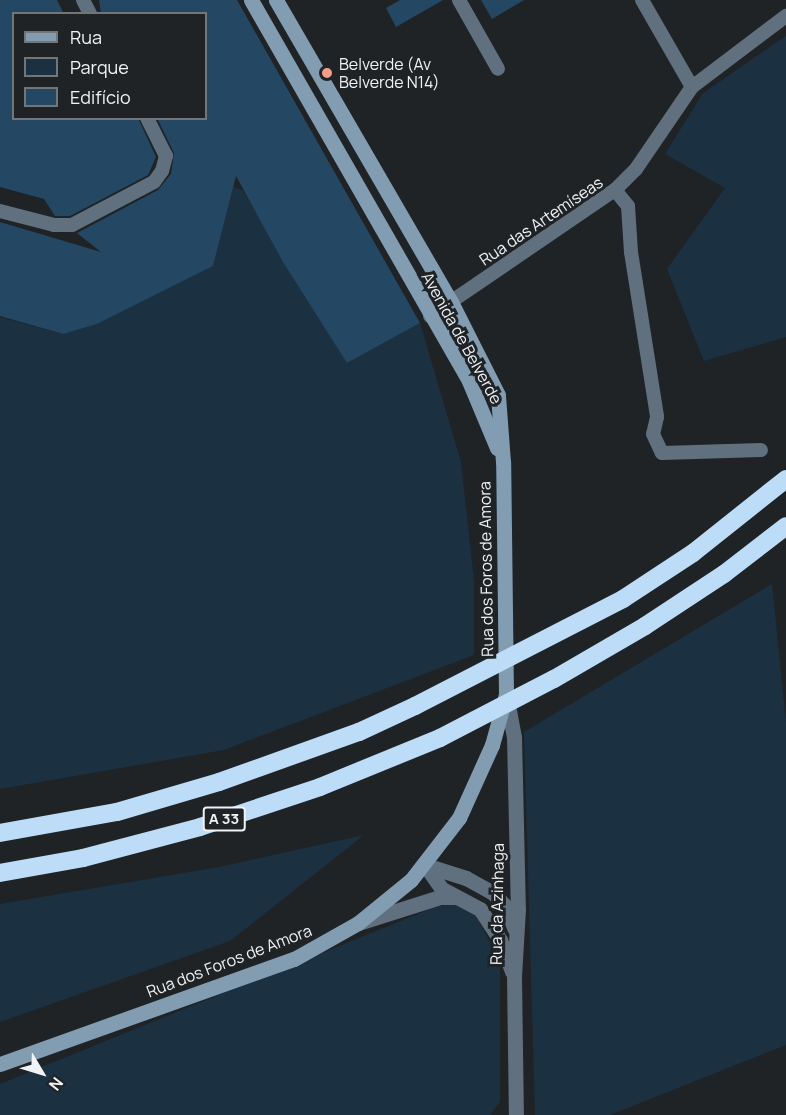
<!DOCTYPE html>
<html>
<head>
<meta charset="utf-8">
<style>
  body { margin:0 }
  #map { position:relative; width:786px; height:1115px; overflow:hidden; background:#1f2326; font-family:Manrope,sans-serif }
  div>[style] { position:absolute }
  .green>* { inset:0; background:#1b3041 }
  .building>* { inset:0; background:#244764 }
  .minor>* { height:14px; margin:-7px; padding:0 7px; transform-origin:7px; border-radius:7px; background:#60707e }
  .tertiary>* { height:15px; margin:-7.5px; padding:0 7.5px; transform-origin:7.5px; border-radius:7.5px; background:#60707e }
  .secondary>* { height:15px; margin:-7.5px; padding:0 7.5px; transform-origin:7.5px; border-radius:7.5px; background:#829cb2 }
  .motorway>* { height:18px; margin:-9px; padding:0 9px; transform-origin:9px; border-radius:9px; background:#bcdcf8 }
  .motorway-bridge>* { height:18px; margin:-9px; padding:0 9px; transform-origin:9px; border-radius:9px; background:#bcdcf8 }
  .dots>* { width:16px; height:16px; translate:-50% -50%; box-sizing:border-box; border:3px solid #1f2326; border-radius:50% }
  span { translate:-50% -50%; white-space:nowrap; text-align:center; line-height:1.15; -webkit-text-stroke:6px #1f2326; paint-order:stroke }
  .shield-label span { padding:2px 4px; background:#1f2326; border:2px solid; border-radius:4px; -webkit-text-stroke-width:0 }
  .shield-label { font-size:15px; color:#f0f2f5; font-weight:700 }
  .poi-label { font-size:16px; color:#f0f2f5 }
  .left { translate:0 -50%; text-align:left }
  .street-label { font-size:16px; color:#f0f2f5 }
  .legend { position:absolute; left:12px; top:12px; width:195px; height:108px; box-sizing:border-box; background:#1f2326; border:2px solid #737679; margin:0; padding:8px 10px; list-style:none; font-size:18px; color:#f0f2f5 }
  .legend li { display:flex; align-items:center; gap:12px; height:30px }
  .legend b { width:30px; border:2px solid #737679 }
  .north { position:absolute; left:12px; top:1043px; width:60px; height:60px; -webkit-text-stroke:4px #1f2326; paint-order:stroke; rotate:128deg; font-size:16px; font-weight:700; line-height:24px; text-align:center; color:#f0f2f5 }
  .north::after { content:''; display:block; margin:auto; width:21px; height:27px; background:#f0f2f5; clip-path:polygon(50% 0,100% 100%,50% 72%,0 100%) }
</style>
</head>
<body>
<div id="map">
  <div class="green">
    <i style="clip-path:polygon(786px 36px,786px 337px,704px 361px,667px 269px,725px 188px,665px 154px,703px 93px)"></i>
    <i style="clip-path:polygon(233px 187px,243px 190px,347px 363px,420px 323px,461px 462px,474px 581px,474px 655px,224px 750px,0 789px,0 317px,62px 334px,97px 324px,213px 266px)"></i>
    <i style="clip-path:polygon(772px 584px,786px 722px,786px 1045px,610px 1115px,535px 1115px,524px 732px)"></i>
    <i style="clip-path:polygon(364px 835px,230px 941px,0 1022px,0 904px,219px 867px)"></i>
    <i style="clip-path:polygon(452px 904px,473px 910px,500px 961px,500px 1102px,490px 1115px,0 1115px,0 1084px,435px 907px)"></i>
  </div>
  <div class="building">
    <i style="clip-path:polygon(0 0,57px 0,64px 14px,14px 14px,14px 118px,138px 118px,156px 157px,148px 175px,70px 216px,55px 216px,44px 199px,0 187px)"></i>
    <i style="clip-path:polygon(99px 0,237px 0,420px 323px,347px 363px,283px 262px,236px 176px,213px 266px,97px 324px,63px 334px,0 316px,0 222px,101px 252px,77px 233px,158px 190px,171px 174px,174px 153px,157px 118px,206px 118px,206px 14px,101px 14px)"></i>
    <i style="clip-path:polygon(400px 0,443px 0,396px 27px,386px 8px)"></i>
    <i style="clip-path:polygon(481px 0,524px 0,492px 19px)"></i>
  </div>
  <div class="minor">
    <i style="left:83px;top:0;width:16px;rotate:63deg"></i>
    <i style="left:459px;top:0;width:79px;rotate:60.5deg"></i>
    <i style="left:642px;top:0;width:100px;rotate:60.1deg"></i>
    <i style="left:615px;top:190px;width:21px;rotate:51deg"></i>
    <i style="left:628px;top:206px;width:46px;rotate:86.3deg"></i>
    <i style="left:631px;top:252px;width:167px;rotate:81deg"></i>
    <i style="left:657px;top:417px;width:17px;rotate:103deg"></i>
    <i style="left:653px;top:434px;width:21px;rotate:65deg"></i>
    <i style="left:662px;top:453px;width:99px;rotate:-1.7deg"></i>
    <i style="left:0;top:211px;width:56px;rotate:14.5deg"></i>
    <i style="left:54px;top:225px;width:18px"></i>
    <i style="left:72px;top:225px;width:93px;rotate:-27.7deg"></i>
    <i style="left:154px;top:182px;width:14px;rotate:-54deg"></i>
    <i style="left:162px;top:171px;width:16px;rotate:-75deg"></i>
    <i style="left:166px;top:156px;width:42px;rotate:-116.6deg"></i>
    <i style="left:430px;top:316px;width:224px;rotate:-34.3deg"></i>
    <i style="left:615px;top:190px;width:30px;rotate:-45deg"></i>
    <i style="left:636px;top:169px;width:99px;rotate:-55.7deg"></i>
    <i style="left:692px;top:87px;width:118px;rotate:-37.1deg"></i>
  </div>
  <div class="tertiary">
    <i style="left:506px;top:694px;width:44px;rotate:79.5deg"></i>
    <i style="left:514px;top:737px;width:172px;rotate:88.7deg"></i>
    <i style="left:518px;top:909px;width:68px;rotate:93.4deg"></i>
    <i style="left:514px;top:977px;width:138px;rotate:89.2deg"></i>
    <i style="left:425px;top:865px;width:29px;rotate:55deg"></i>
    <i style="left:442px;top:889px;width:43px;rotate:27.8deg"></i>
    <i style="left:480px;top:909px;width:37px;rotate:57deg"></i>
    <i style="left:500px;top:940px;width:34px;rotate:69deg"></i>
    <i style="left:425px;top:865px;width:43px;rotate:17.6deg"></i>
    <i style="left:466px;top:878px;width:31px;rotate:29deg"></i>
    <i style="left:493px;top:893px;width:18px;rotate:47deg"></i>
    <i style="left:505px;top:906px;width:25px;rotate:67deg"></i>
    <i style="left:358px;top:923px;width:86px;rotate:-17.6deg"></i>
    <i style="left:440px;top:897px;width:16px"></i>
  </div>
  <div class="secondary">
    <i style="left:251px;top:0;width:439px;rotate:60.2deg"></i>
    <i style="left:469px;top:381px;width:73px;rotate:67.3deg"></i>
    <i style="left:0;top:1064px;width:312px;rotate:-19.7deg"></i>
    <i style="left:294px;top:959px;width:73px;rotate:-29.4deg"></i>
    <i style="left:358px;top:923px;width:68px;rotate:-39.1deg"></i>
    <i style="left:411px;top:880px;width:78px;rotate:-52.3deg"></i>
    <i style="left:459px;top:818px;width:80px;rotate:-65.7deg"></i>
    <i style="left:492px;top:745px;width:53px;rotate:-74.6deg"></i>
    <i style="left:506px;top:694px;width:232px;rotate:-90.7deg"></i>
    <i style="left:503px;top:462px;width:67px;rotate:-94.3deg"></i>
    <i style="left:498px;top:395px;width:104px;rotate:-116.8deg"></i>
    <i style="left:451px;top:302px;width:349px;rotate:-120.1deg"></i>
  </div>
  <div class="motorway">
    <i style="left:0;top:833px;width:119px;rotate:-10.2deg"></i>
    <i style="left:117px;top:812px;width:106px;rotate:-16.4deg"></i>
    <i style="left:219px;top:782px;width:149px;rotate:-19.7deg"></i>
    <i style="left:359px;top:732px;width:62px;rotate:-24.9deg"></i>
    <i style="left:0;top:873px;width:84px;rotate:-10.2deg"></i>
    <i style="left:83px;top:858px;width:121px;rotate:-14.8deg"></i>
    <i style="left:200px;top:827px;width:126px;rotate:-18.4deg"></i>
    <i style="left:320px;top:787px;width:130px;rotate:-22.2deg"></i>
  </div>
  <div class="motorway-bridge">
    <i style="left:415px;top:706px;width:234px;rotate:-27.2deg"></i>
    <i style="left:623px;top:599px;width:84px;rotate:-33.3deg"></i>
    <i style="left:693px;top:553px;width:119px;rotate:-38.5deg"></i>
    <i style="left:440px;top:738px;width:128px;rotate:-27.4deg"></i>
    <i style="left:554px;top:679px;width:105px;rotate:-30.2deg"></i>
    <i style="left:645px;top:626px;width:95px;rotate:-33.4deg"></i>
    <i style="left:724px;top:574px;width:78px;rotate:-37.7deg"></i>
  </div>
  <div class="dots">
    <i style="left:327px;top:73px;background:#f49e88"></i>
  </div>
  <div class="shield-label">
    <span style="left:224px;top:819px">A 33</span>
  </div>
  <div class="poi-label">
    <span class="left" style="left:339px;top:73px">Belverde (Av<br>Belverde N14)</span>
  </div>
  <div class="street-label">
    <span style="left:541px;top:221px;rotate:-34deg">Rua das Artemíseas</span>
    <span style="left:462px;top:338px;rotate:61deg">Avenida de Belverde</span>
    <span style="left:486px;top:569px;rotate:-91deg">Rua dos Foros de Amora</span>
    <span style="left:497px;top:904px;rotate:-89deg">Rua da Azinhaga</span>
    <span style="left:229px;top:961px;rotate:-21deg">Rua dos Foros de Amora</span>
  </div>
  <ul class="legend">
  <li><b style="height:8px;background:#829cb2"></b>Rua</li>
  <li><b style="height:16px;background:#1b3041"></b>Parque</li>
  <li><b style="height:16px;background:#244764"></b>Edifício</li>
  </ul>
  <div class="north">N</div>
</div>
</body>
</html>
